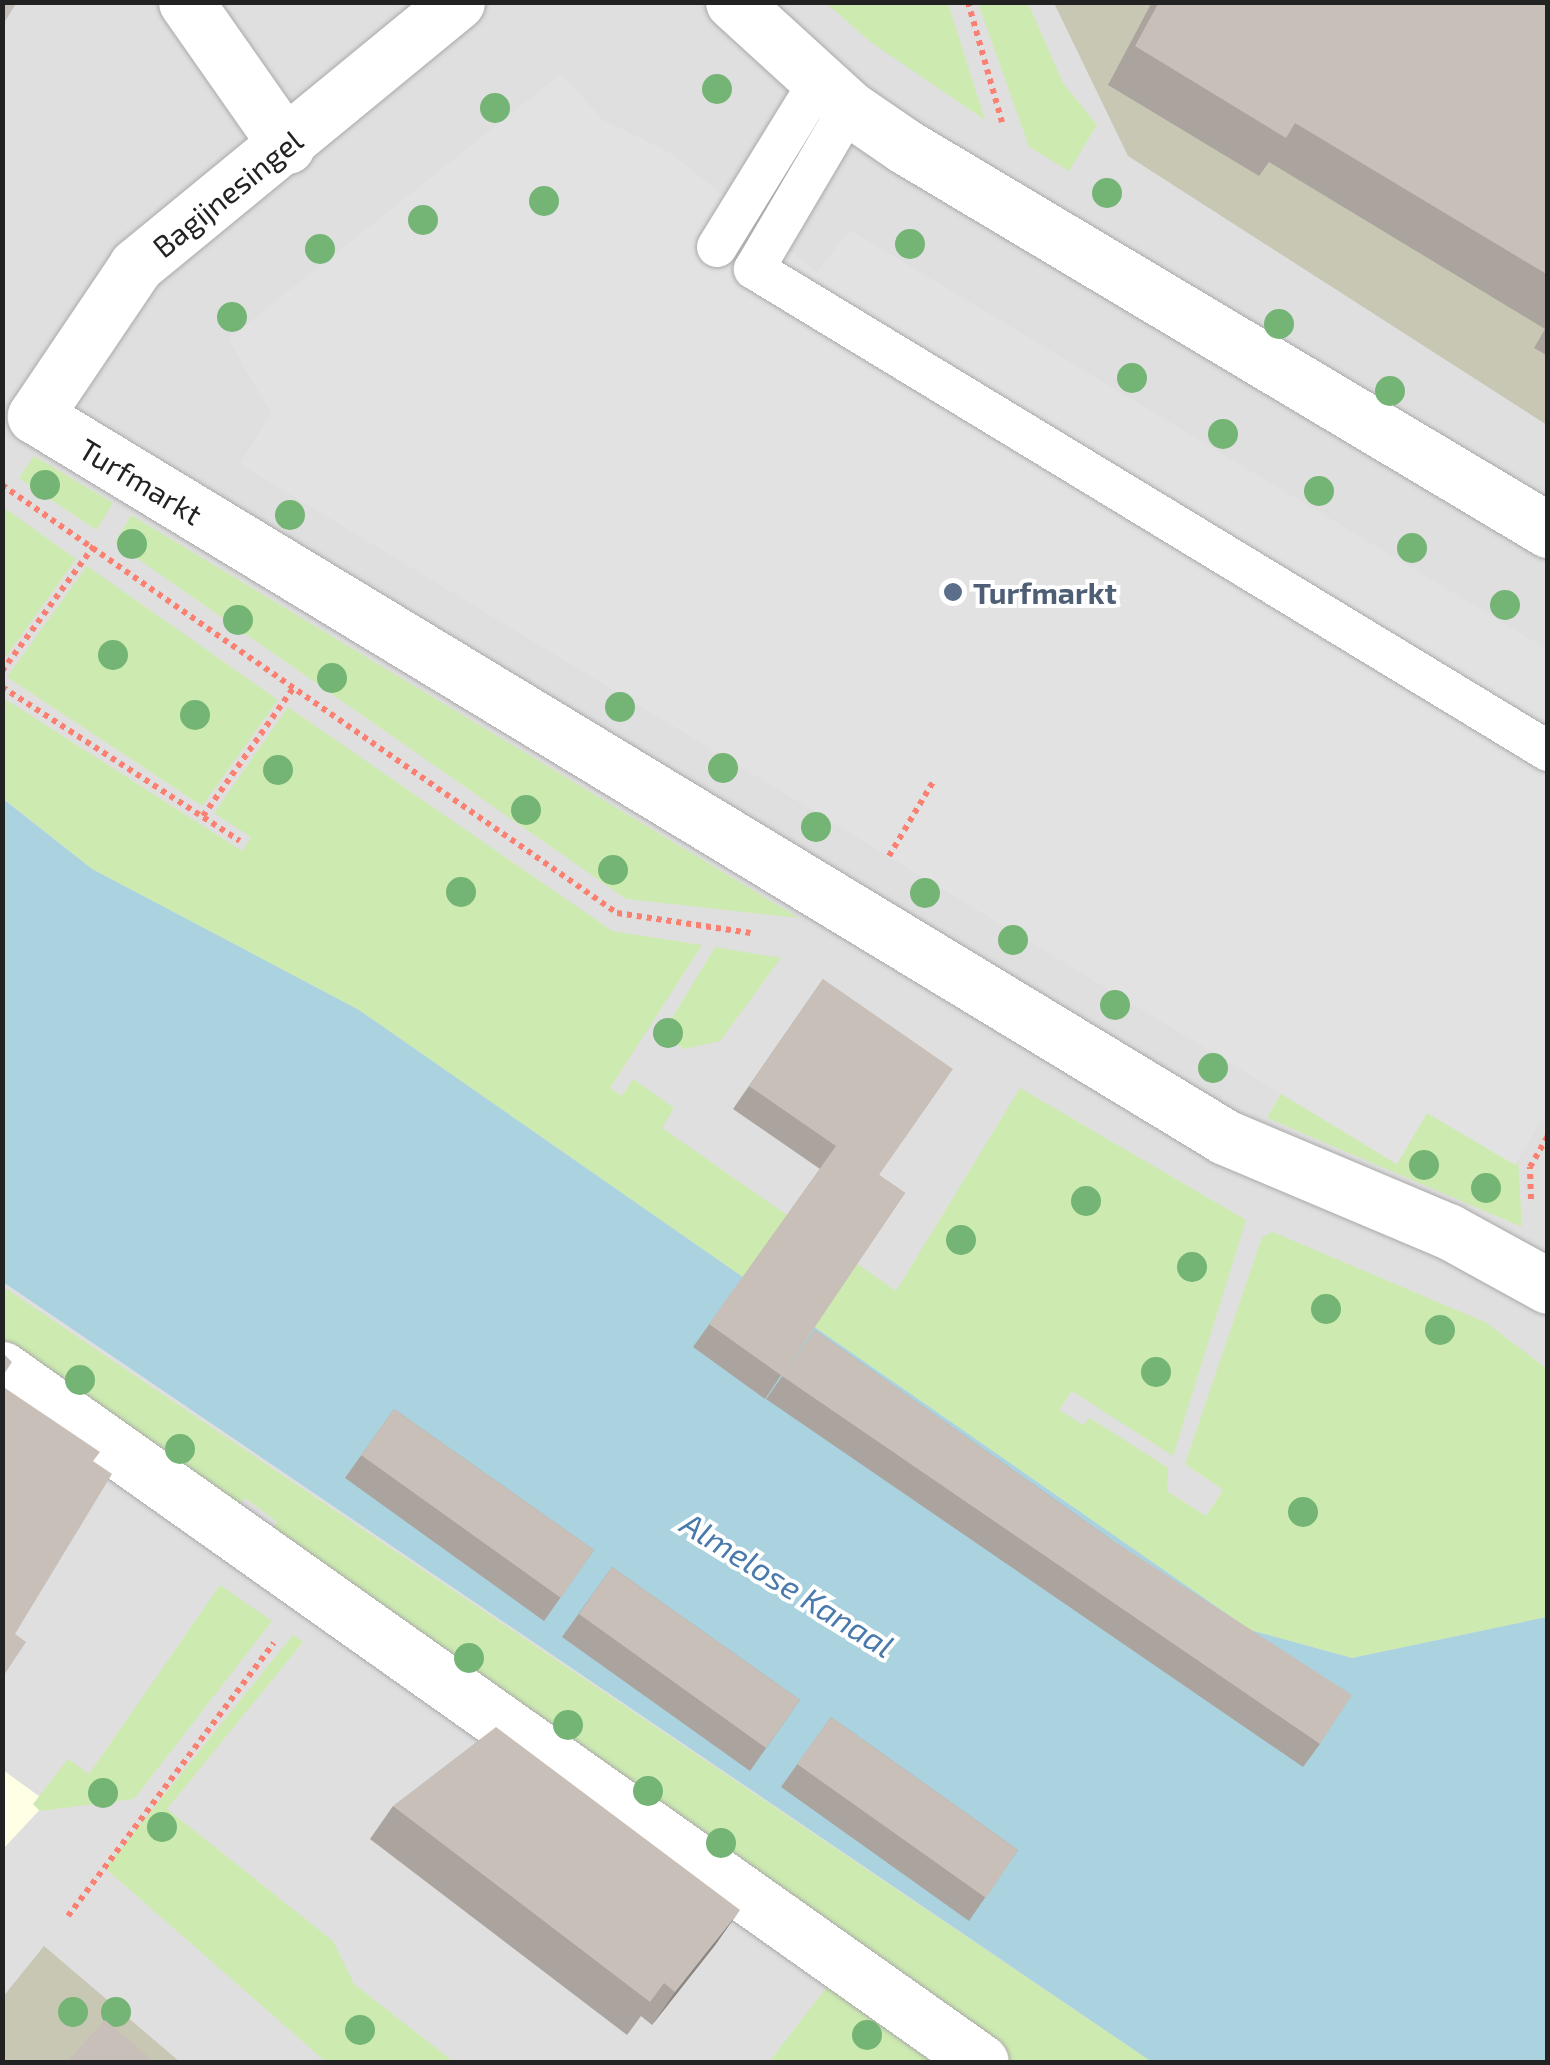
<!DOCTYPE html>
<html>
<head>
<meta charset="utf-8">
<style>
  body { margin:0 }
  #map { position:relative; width:1550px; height:2065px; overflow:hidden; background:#f2efe9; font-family:"Exo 2",sans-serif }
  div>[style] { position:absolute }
  .residential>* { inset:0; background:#e0dfdf }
  .education>* { inset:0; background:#ffffe5 }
  .construction>* { inset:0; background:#c7c7b4 }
  .grass>* { inset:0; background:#cdebb0 }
  .parking>* { inset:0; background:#e2e2e2 }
  .water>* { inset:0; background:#aad3df }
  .path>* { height:6px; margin-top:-3px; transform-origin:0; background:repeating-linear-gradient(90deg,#fa8072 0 5px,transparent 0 10px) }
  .roads { filter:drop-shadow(0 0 2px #a9a9a9) drop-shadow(0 0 2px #a9a9a9) }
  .service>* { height:40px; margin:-20px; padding:0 20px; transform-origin:20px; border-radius:20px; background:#fff }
  .minor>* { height:55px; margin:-27.5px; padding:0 27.5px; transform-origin:27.5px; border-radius:27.5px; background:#fff }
  .trees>* { width:30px; height:30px; margin:-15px; border-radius:50%; background:#74b475 }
  .wall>* { inset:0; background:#aba49e }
  .shaded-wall>* { inset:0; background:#8b8681 }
  .building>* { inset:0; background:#c7bfb8 }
  .dots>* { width:28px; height:28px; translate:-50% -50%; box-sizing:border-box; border:5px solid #fff; border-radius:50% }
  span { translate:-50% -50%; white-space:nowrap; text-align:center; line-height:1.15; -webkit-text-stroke:8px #fff; paint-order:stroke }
  .street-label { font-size:30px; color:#222 }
  .service-label { font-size:30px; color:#4e5e75; font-weight:700 }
  .left { translate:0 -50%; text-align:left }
  .water-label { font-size:32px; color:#4a7aab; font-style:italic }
  .frame { position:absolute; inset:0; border:5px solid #222; pointer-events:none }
</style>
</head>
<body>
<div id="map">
  <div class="residential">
    <i style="clip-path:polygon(3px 3px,1547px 3px,1547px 2062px,3px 2062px)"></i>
  </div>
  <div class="education">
    <i style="clip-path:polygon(3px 1770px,47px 1802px,3px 1849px)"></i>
  </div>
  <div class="construction">
    <i style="clip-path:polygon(1054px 3px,1547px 3px,1547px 425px,1128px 156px)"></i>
    <i style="clip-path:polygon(44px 1946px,180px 2062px,3px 2062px,2px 1998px)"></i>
  </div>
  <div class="grass">
    <i style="clip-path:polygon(826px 3px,948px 3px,985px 120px,872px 43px)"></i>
    <i style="clip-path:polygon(978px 3px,1028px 3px,1063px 83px,1097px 125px,1069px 171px,1029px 147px)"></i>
    <i style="clip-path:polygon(34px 456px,113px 503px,96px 530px,19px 478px)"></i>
    <i style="clip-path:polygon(3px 507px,76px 559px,3px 661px)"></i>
    <i style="clip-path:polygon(131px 515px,799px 918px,626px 899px,115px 543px)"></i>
    <i style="clip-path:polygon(87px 566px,278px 700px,202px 806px,7px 677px)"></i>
    <i style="clip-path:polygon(2px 697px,242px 851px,251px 837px,214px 813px,288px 707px,612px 931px,702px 945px,610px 1088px,622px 1096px,633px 1079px,674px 1108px,662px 1128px,896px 1291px,1020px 1088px,1246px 1220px,1173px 1456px,1072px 1391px,1059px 1410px,1083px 1425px,1090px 1418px,1168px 1468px,1167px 1491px,1206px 1516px,1223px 1490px,1185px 1464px,1262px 1237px,1273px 1232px,1487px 1323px,1547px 1369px,1547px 1617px,1352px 1658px,1250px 1630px,359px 1010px,92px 869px,3px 798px)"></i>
    <i style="clip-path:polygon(715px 947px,781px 958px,720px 1041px,684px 1049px,663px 1033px)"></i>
    <i style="clip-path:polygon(1282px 1092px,1396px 1164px,1427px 1113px,1518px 1160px,1522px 1227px,1267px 1118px)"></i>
    <i style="clip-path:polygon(2px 1286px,180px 1406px,1152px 2062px,1010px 2062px,270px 1533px,277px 1522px,245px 1498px,236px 1509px,3px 1345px)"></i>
    <i style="clip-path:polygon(220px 1585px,272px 1621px,134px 1799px,40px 1811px,33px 1804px,68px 1759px,89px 1774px)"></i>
    <i style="clip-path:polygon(293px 1635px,303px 1642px,167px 1809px,333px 1941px,354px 1984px,454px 2062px,326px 2062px,105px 1868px)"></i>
    <i style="clip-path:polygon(829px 1984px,950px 2062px,769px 2062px)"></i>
  </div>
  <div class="parking">
    <i style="clip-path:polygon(561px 74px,603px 120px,671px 153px,817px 272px,850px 230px,1547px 649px,1547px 1111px,1515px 1165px,1427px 1113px,1397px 1164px,240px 464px,271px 413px,228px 339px)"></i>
  </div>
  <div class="water">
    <i style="clip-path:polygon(2px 798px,92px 869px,359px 1010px,1250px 1630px,1352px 1658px,1547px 1617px,1547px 2062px,1152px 2062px,3px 1282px)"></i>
  </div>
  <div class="path">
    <i style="left:968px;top:2px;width:125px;rotate:74.2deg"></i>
    <i style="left:2px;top:485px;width:749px;rotate:34.84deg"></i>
    <i style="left:617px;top:913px;width:135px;rotate:8.5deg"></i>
    <i style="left:2px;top:671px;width:159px;rotate:-53.7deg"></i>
    <i style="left:2px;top:687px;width:283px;rotate:32.9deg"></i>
    <i style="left:203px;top:816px;width:158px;rotate:-54.8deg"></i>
    <i style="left:889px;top:856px;width:86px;rotate:-59.3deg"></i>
    <i style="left:1531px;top:1199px;width:32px;rotate:-92deg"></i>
    <i style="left:1530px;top:1167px;width:36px;rotate:-60deg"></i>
    <i style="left:68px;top:1916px;width:342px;rotate:-53deg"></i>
  </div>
  <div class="roads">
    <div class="service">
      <i style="left:849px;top:108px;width:187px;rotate:120.5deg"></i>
      <i style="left:754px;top:269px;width:929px;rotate:31.26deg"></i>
      <i style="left:717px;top:247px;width:193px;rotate:-58.4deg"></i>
    </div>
    <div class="minor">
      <i style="left:186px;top:2px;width:176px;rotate:55deg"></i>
      <i style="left:457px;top:2px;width:416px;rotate:140.6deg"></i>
      <i style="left:136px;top:266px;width:181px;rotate:124deg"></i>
      <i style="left:35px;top:416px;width:1391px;rotate:31.21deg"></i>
      <i style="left:1225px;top:1137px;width:242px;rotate:22.9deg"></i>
      <i style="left:1448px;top:1231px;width:114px;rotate:28.8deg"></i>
      <i style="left:733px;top:2px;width:157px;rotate:42.4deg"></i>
      <i style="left:849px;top:108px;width:69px;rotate:34.4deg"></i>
      <i style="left:906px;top:147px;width:748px;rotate:30.82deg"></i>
      <i style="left:2px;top:1369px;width:1199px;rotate:35.29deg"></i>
    </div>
  </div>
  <div class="trees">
    <i style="left:717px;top:89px"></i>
    <i style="left:495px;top:108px"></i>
    <i style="left:1107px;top:193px"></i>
    <i style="left:544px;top:201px"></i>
    <i style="left:423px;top:220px"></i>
    <i style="left:910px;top:244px"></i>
    <i style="left:320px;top:249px"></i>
    <i style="left:232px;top:317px"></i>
    <i style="left:1279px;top:324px"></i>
    <i style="left:1132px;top:378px"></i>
    <i style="left:1390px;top:391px"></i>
    <i style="left:1223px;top:434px"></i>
    <i style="left:45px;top:485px"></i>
    <i style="left:1319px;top:491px"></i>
    <i style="left:290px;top:515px"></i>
    <i style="left:132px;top:544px"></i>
    <i style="left:1412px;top:548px"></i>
    <i style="left:1505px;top:605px"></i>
    <i style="left:238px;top:620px"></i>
    <i style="left:113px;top:655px"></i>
    <i style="left:332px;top:678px"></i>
    <i style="left:620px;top:707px"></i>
    <i style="left:195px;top:715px"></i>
    <i style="left:723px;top:768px"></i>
    <i style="left:278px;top:770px"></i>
    <i style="left:526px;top:810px"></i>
    <i style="left:816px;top:827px"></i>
    <i style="left:613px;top:870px"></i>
    <i style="left:461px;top:892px"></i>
    <i style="left:925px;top:893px"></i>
    <i style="left:1013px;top:940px"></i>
    <i style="left:1115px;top:1005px"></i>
    <i style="left:668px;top:1033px"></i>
    <i style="left:1213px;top:1068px"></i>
    <i style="left:1424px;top:1165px"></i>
    <i style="left:1486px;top:1188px"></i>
    <i style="left:1086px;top:1201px"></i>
    <i style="left:961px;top:1240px"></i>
    <i style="left:1192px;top:1267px"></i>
    <i style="left:1326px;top:1309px"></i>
    <i style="left:1440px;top:1330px"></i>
    <i style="left:1156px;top:1372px"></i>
    <i style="left:80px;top:1380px"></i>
    <i style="left:180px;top:1449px"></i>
    <i style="left:1303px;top:1512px"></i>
    <i style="left:469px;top:1658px"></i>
    <i style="left:568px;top:1725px"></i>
    <i style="left:648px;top:1791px"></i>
    <i style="left:103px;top:1793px"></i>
    <i style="left:162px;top:1827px"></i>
    <i style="left:721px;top:1843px"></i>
    <i style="left:73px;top:2012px"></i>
    <i style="left:116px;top:2012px"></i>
    <i style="left:360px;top:2030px"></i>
    <i style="left:867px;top:2035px"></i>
  </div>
  <div class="wall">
    <i style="clip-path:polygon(1152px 2px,1548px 2px,1548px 356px,1534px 348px,1545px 329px,1269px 162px,1259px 176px,1108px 85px)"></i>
    <i style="clip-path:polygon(823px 979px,879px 1175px,905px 1193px,765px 1399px,693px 1347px,820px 1169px,733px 1109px)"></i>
    <i style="clip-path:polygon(815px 1330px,1109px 1538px,1320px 1744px,1303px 1767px,766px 1399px)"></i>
    <i style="clip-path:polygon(394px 1409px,594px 1550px,544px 1621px,345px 1478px)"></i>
    <i style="clip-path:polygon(612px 1567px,800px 1700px,750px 1771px,562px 1637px)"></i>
    <i style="clip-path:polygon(831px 1717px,1018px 1850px,969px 1921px,781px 1787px)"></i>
    <i style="clip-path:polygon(393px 1806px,716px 1944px,652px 2025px,641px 2016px,627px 2035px,370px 1839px)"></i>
  </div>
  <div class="shaded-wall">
    <i style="clip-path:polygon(740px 1910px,716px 1944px,652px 2025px,675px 1992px)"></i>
  </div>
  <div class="building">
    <i style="clip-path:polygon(2px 2px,12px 2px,15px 5px,2px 26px)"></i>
    <i style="clip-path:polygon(1159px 2px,1548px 2px,1548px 275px,1295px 123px,1286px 138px,1135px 46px)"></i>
    <i style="clip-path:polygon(823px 979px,953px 1069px,879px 1175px,905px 1193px,782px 1376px,709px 1324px,836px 1146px,749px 1086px)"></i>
    <i style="clip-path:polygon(815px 1330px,1109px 1538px,1352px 1695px,1320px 1744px,782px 1376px)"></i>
    <i style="clip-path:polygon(2px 1352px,12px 1362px,2px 1377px)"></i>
    <i style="clip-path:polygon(2px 1386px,100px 1452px,93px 1461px,112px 1474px,15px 1634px,26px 1642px,2px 1678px)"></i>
    <i style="clip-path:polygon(394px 1409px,594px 1550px,561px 1598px,361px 1455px)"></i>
    <i style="clip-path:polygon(612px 1567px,800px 1700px,766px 1748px,579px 1614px)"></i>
    <i style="clip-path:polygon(831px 1717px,1018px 1850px,986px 1898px,797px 1764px)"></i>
    <i style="clip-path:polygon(496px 1727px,740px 1910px,675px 1992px,664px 1983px,650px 2002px,393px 1806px)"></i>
    <i style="clip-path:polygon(105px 2020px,154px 2062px,67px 2062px)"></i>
  </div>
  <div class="dots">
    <i style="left:953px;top:592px;background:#5c6f8a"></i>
  </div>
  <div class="street-label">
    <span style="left:227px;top:193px;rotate:-39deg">Bagijnesingel</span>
    <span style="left:141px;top:481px;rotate:31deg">Turfmarkt</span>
  </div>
  <div class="service-label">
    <span class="left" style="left:973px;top:592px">Turfmarkt</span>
  </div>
  <div class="water-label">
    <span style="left:788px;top:1584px;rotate:32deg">Almelose Kanaal</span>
  </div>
  <div class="frame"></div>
</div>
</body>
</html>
